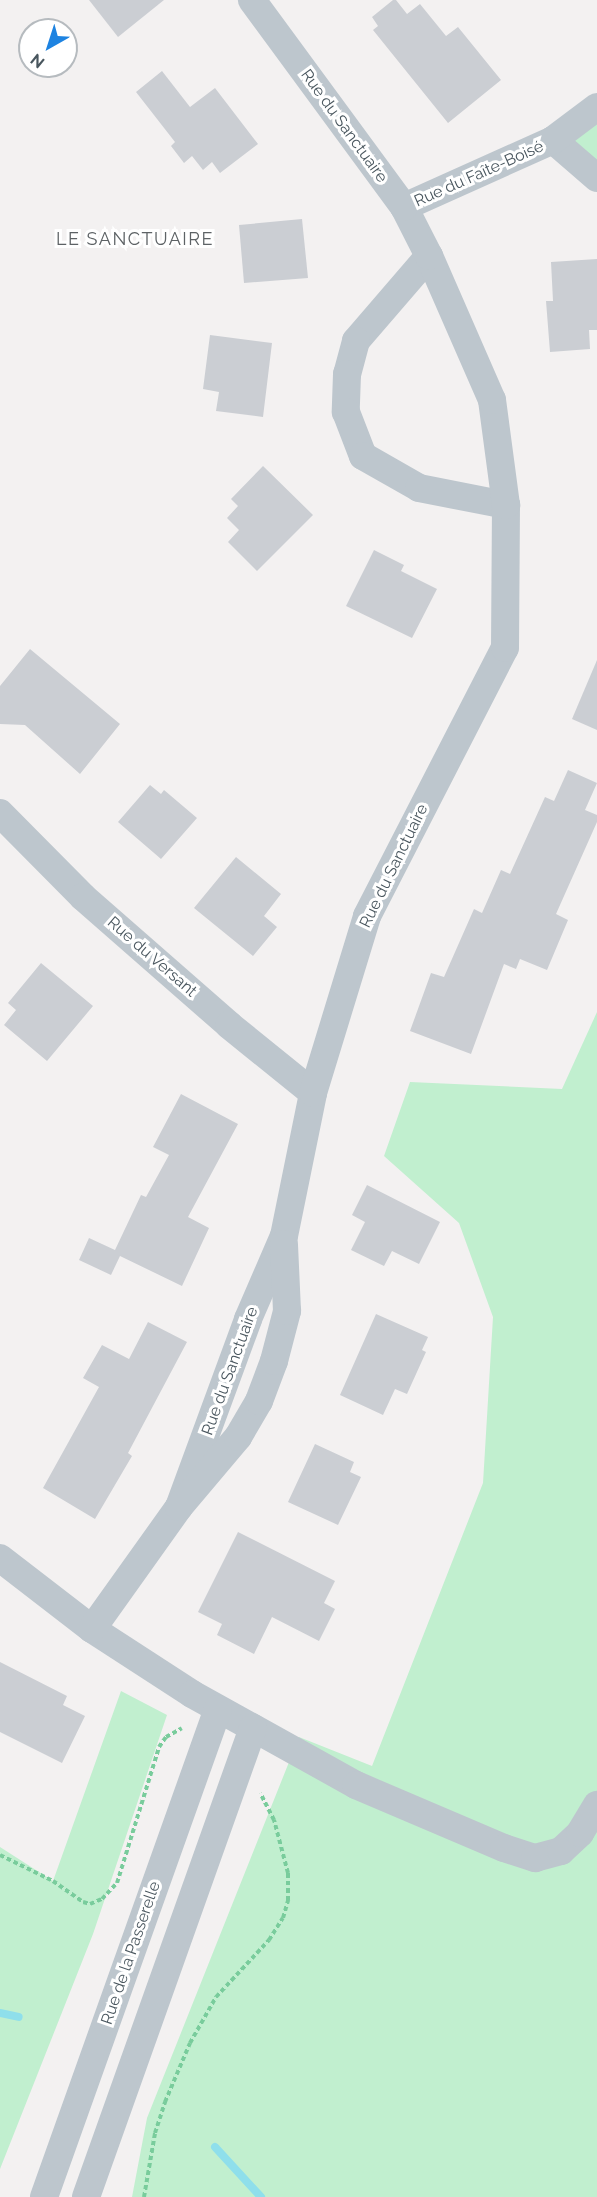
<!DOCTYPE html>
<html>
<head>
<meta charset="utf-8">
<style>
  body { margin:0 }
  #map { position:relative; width:597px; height:2197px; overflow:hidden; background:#f3f1f1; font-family:Raleway,sans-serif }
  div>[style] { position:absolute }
  .green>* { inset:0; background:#c1efcf }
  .stream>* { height:8px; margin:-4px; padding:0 4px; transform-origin:4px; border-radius:4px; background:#8fdfeb }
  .building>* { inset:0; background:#cbced3 }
  .path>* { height:4px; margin-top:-2px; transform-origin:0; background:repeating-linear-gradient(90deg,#79cc9c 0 4.5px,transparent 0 7.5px) }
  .minor>* { height:28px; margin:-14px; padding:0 14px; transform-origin:14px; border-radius:14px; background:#bdc6cd }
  span { translate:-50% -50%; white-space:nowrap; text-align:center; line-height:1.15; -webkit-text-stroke:6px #fff; paint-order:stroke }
  .street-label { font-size:16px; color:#49565e }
  .neighbourhood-label { font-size:18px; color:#5d6265; letter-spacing:1.5px }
  .north { position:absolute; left:18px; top:18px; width:60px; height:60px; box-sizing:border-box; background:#fff; border:2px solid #b6bbbf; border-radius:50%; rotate:219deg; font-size:16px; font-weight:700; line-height:24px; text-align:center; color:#49565e }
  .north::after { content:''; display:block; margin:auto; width:21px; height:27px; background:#1d83e1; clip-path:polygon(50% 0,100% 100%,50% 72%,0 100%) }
</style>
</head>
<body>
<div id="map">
  <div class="green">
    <i style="clip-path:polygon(597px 107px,597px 178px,553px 140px)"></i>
    <i style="clip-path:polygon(597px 1012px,597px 2197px,132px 2197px,147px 2118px,299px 1737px,372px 1766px,483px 1483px,493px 1317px,459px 1223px,384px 1156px,410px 1082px,562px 1089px)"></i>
    <i style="clip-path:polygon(121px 1691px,167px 1715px,93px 1934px,0 2169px,0 1847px,53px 1881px)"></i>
  </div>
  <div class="stream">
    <i style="left:0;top:2013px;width:19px;rotate:12deg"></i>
    <i style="left:215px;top:2147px;width:68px;rotate:47.4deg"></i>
  </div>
  <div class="building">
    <i style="clip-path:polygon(89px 0,164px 0,118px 37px)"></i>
    <i style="clip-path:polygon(393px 0,396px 0,407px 14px,420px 4px,446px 36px,458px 27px,501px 80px,448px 123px,373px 30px,378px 26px,372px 17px)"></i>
    <i style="clip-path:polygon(162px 71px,190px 107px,215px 88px,258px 144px,220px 173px,212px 162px,203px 170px,192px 156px,184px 163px,171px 146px,175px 142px,136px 92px)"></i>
    <i style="clip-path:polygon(302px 219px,308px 278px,244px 283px,239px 225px)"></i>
    <i style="clip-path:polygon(597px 259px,597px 330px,589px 330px,590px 349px,550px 352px,546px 301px,553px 301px,551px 262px)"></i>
    <i style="clip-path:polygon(210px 335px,272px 343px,263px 417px,216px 411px,219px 392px,203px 389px)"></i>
    <i style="clip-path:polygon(263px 466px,313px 515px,257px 571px,228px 542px,239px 530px,227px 518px,238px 506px,231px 499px)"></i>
    <i style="clip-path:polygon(374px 550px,404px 565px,401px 571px,437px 589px,412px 638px,346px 606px)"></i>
    <i style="clip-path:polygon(30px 649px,120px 724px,80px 774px,25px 725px,0 724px,0 686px)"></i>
    <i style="clip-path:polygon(597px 660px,597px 730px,572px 719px)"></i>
    <i style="clip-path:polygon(568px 770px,597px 783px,585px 810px,597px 815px,597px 822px,556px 914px,568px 920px,547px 970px,520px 959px,516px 969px,504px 964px,471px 1054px,410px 1031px,431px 973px,444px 977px,474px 909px,482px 913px,501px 870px,510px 874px,545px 797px,554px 801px)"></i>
    <i style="clip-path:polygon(150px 785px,161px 794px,164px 790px,197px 818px,161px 859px,118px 822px)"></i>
    <i style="clip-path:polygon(236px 857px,281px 894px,264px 916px,277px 927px,253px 956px,194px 908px)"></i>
    <i style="clip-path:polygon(41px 963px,93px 1006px,47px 1061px,4px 1025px,16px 1010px,8px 1003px)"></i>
    <i style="clip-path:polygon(181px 1094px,238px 1124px,188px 1217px,209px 1228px,182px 1286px,120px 1256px,111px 1275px,79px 1260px,89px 1238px,115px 1250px,141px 1195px,146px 1197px,169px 1155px,153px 1147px)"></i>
    <i style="clip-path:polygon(367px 1185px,440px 1222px,419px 1264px,392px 1251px,384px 1266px,351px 1250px,365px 1222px,352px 1215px)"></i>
    <i style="clip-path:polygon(376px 1314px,428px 1337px,422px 1350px,426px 1352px,407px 1394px,395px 1389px,383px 1415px,340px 1395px)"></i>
    <i style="clip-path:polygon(148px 1322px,187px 1342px,128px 1453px,132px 1456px,95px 1519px,43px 1488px,99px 1387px,83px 1378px,102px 1345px,129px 1359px)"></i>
    <i style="clip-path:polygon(315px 1444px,354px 1462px,350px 1472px,361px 1477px,338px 1525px,288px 1502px)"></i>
    <i style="clip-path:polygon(238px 1532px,335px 1581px,324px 1603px,335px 1609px,319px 1641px,272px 1617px,254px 1654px,217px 1635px,222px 1624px,198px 1612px)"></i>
    <i style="clip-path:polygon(0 1662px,67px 1696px,63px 1705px,85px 1716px,62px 1763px,0 1732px)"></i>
  </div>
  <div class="path">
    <i style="left:0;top:1855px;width:59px;rotate:26.1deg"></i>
    <i style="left:53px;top:1881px;width:37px;rotate:35deg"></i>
    <i style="left:83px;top:1902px;width:7px;rotate:16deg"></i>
    <i style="left:90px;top:1904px;width:13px;rotate:-23deg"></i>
    <i style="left:102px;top:1899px;width:22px;rotate:-47deg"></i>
    <i style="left:117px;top:1883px;width:142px;rotate:-72.8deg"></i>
    <i style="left:159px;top:1747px;width:12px;rotate:-55deg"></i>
    <i style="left:166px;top:1737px;width:18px;rotate:-29deg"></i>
    <i style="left:144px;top:2197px;width:65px;rotate:-80.2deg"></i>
    <i style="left:155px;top:2133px;width:33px;rotate:-72deg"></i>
    <i style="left:165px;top:2102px;width:64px;rotate:-67deg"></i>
    <i style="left:190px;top:2043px;width:53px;rotate:-60.5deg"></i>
    <i style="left:216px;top:1997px;width:78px;rotate:-47.1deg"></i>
    <i style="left:269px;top:1940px;width:26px;rotate:-58deg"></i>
    <i style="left:283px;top:1918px;width:19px;rotate:-74deg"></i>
    <i style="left:288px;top:1900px;width:27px;rotate:-90deg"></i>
    <i style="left:288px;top:1873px;width:55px;rotate:-104.8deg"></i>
    <i style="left:274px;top:1820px;width:30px;rotate:-117deg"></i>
  </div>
  <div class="minor">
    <i style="left:553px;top:140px;width:58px;rotate:40.8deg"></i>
    <i style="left:404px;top:207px;width:163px;rotate:-24.2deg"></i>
    <i style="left:553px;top:140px;width:55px;rotate:-36.9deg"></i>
    <i style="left:429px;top:256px;width:112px;rotate:130.7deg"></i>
    <i style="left:356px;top:341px;width:34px;rotate:105deg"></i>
    <i style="left:347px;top:374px;width:38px;rotate:92deg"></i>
    <i style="left:346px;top:412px;width:47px;rotate:68.9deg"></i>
    <i style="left:363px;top:456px;width:64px;rotate:29.7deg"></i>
    <i style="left:419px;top:488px;width:89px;rotate:11.1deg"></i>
    <i style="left:0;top:813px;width:118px;rotate:45.3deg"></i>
    <i style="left:83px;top:897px;width:194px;rotate:41.2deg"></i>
    <i style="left:229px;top:1025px;width:108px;rotate:39deg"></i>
    <i style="left:179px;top:1507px;width:200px;rotate:-69.8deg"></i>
    <i style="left:248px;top:1319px;width:90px;rotate:-66.6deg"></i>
    <i style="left:284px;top:1236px;width:146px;rotate:-78.5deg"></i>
    <i style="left:313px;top:1093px;width:185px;rotate:-73deg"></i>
    <i style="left:367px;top:916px;width:301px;rotate:-62.8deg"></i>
    <i style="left:505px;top:648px;width:143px;rotate:-89.6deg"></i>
    <i style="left:506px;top:505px;width:106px;rotate:-97.6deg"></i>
    <i style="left:492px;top:400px;width:157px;rotate:-113.6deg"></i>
    <i style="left:429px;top:256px;width:55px;rotate:-117deg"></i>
    <i style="left:404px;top:207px;width:257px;rotate:-126.3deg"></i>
    <i style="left:0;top:1558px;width:116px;rotate:37.7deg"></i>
    <i style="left:92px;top:1629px;width:119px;rotate:33deg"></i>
    <i style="left:192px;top:1694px;width:188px;rotate:29deg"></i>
    <i style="left:356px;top:1785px;width:161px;rotate:23.1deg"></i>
    <i style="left:504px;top:1848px;width:33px;rotate:18deg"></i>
    <i style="left:535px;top:1858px;width:27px;rotate:-15deg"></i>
    <i style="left:561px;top:1851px;width:26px;rotate:-43deg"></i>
    <i style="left:580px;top:1833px;width:33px;rotate:-59deg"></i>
    <i style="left:92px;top:1629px;width:150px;rotate:-54.5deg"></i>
    <i style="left:179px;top:1507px;width:92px;rotate:-49.9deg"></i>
    <i style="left:238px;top:1437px;width:42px;rotate:-59.7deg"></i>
    <i style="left:259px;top:1401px;width:43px;rotate:-69.4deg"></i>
    <i style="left:274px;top:1361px;width:52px;rotate:-75.4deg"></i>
    <i style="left:287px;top:1311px;width:67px;rotate:-92.6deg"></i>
    <i style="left:44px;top:2197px;width:518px;rotate:-70.38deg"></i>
    <i style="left:86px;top:2197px;width:498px;rotate:-70.4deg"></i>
  </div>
  <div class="street-label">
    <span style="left:344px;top:126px;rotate:54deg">Rue du Sanctuaire</span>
    <span style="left:479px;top:174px;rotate:-24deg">Rue du Faîte-Boisé</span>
    <span style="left:394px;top:866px;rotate:-64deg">Rue du Sanctuaire</span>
    <span style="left:152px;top:957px;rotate:41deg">Rue du Versant</span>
    <span style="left:230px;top:1371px;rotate:-70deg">Rue du Sanctuaire</span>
    <span style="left:131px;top:1953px;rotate:-71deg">Rue de la Passerelle</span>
  </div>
  <div class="neighbourhood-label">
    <span style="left:135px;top:239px">LE SANCTUAIRE</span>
  </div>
  <div class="north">N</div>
</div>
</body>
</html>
